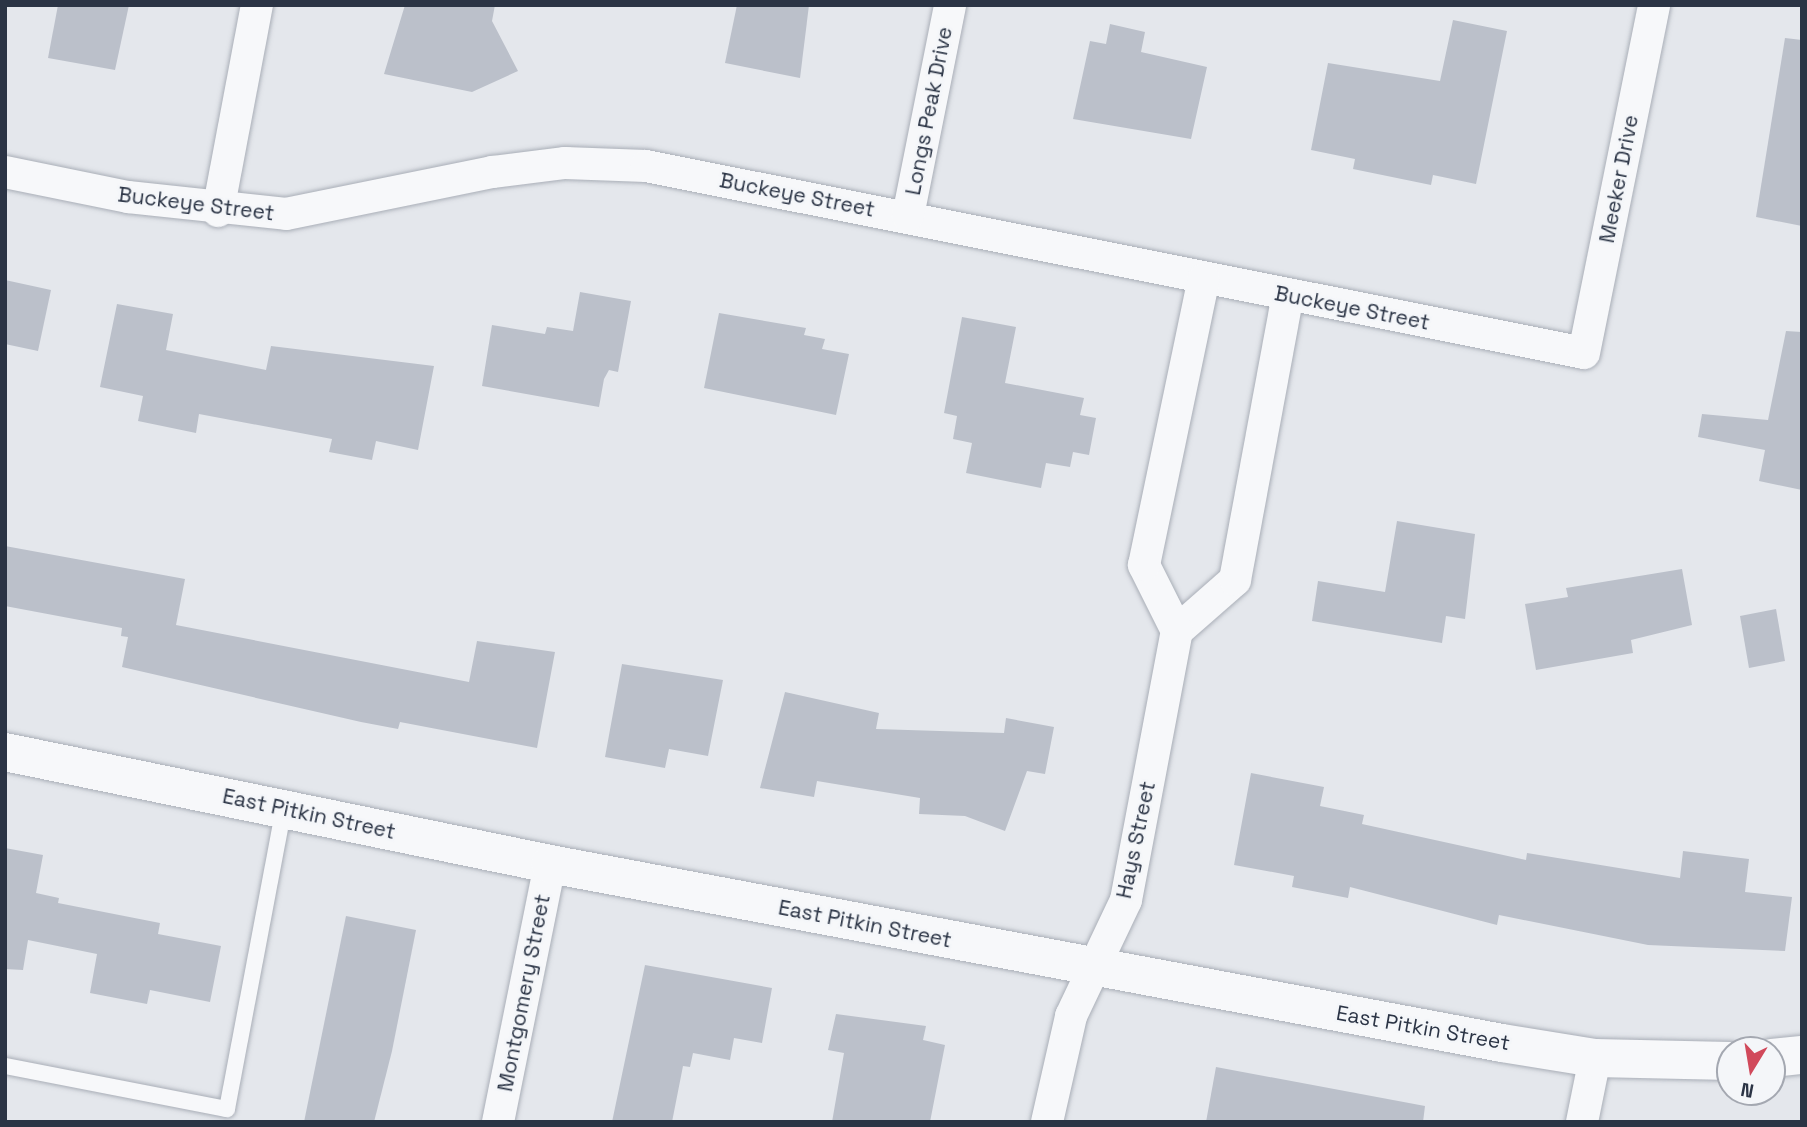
<!DOCTYPE html>
<html>
<head>
<meta charset="utf-8">
<style>
  body { margin:0 }
  #map { position:relative; width:1807px; height:1127px; overflow:hidden; background:#e4e7ec; font-family:"Space Grotesk",sans-serif }
  div>[style] { position:absolute }
  .building>* { inset:0; background:#bbc0ca }
  .roads { filter:drop-shadow(0 0 2px #a9aeb7) drop-shadow(0 0 2px #a9aeb7) }
  .service>* { height:16px; margin:-8px; padding:0 8px; transform-origin:8px; border-radius:8px; background:#f7f8fa }
  .minor>* { height:32px; margin:-16px; padding:0 16px; transform-origin:16px; border-radius:16px; background:#f7f8fa }
  .tertiary>* { height:38px; margin:-19px; padding:0 19px; transform-origin:19px; border-radius:19px; background:#f7f8fa }
  span { translate:-50% -50%; white-space:nowrap; text-align:center; line-height:1.15; -webkit-text-stroke:5px #f4f6f9; paint-order:stroke }
  .street-label { font-size:21px; color:#2b3445 }
  .frame { position:absolute; inset:0; border:7px solid #2b3445; pointer-events:none }
  .north { position:absolute; left:1716px; top:1036px; width:70px; height:70px; box-sizing:border-box; background:#f4f6f9; border:2px solid #a4a8b1; border-radius:50%; rotate:191deg; font-size:19px; font-weight:700; line-height:28px; text-align:center; color:#2b3445 }
  .north::after { content:''; display:block; margin:auto; width:24px; height:32px; background:#d1495b; clip-path:polygon(50% 0,100% 100%,50% 72%,0 100%) }
</style>
</head>
<body>
<div id="map">
  <div class="building">
    <i style="clip-path:polygon(58px 5px,129px 5px,115px 70px,48px 58px)"></i>
    <i style="clip-path:polygon(405px 5px,495px 5px,492px 21px,518px 71px,472px 92px,384px 74px)"></i>
    <i style="clip-path:polygon(737px 5px,809px 5px,800px 78px,725px 63px)"></i>
    <i style="clip-path:polygon(1453px 20px,1507px 31px,1476px 184px,1433px 175px,1431px 185px,1353px 169px,1355px 159px,1311px 150px,1328px 63px,1440px 81px)"></i>
    <i style="clip-path:polygon(1110px 24px,1145px 32px,1141px 52px,1207px 67px,1191px 139px,1073px 119px,1090px 41px,1106px 44px)"></i>
    <i style="clip-path:polygon(1785px 38px,1802px 40px,1802px 226px,1756px 217px)"></i>
    <i style="clip-path:polygon(5px 280px,51px 290px,38px 351px,5px 344px)"></i>
    <i style="clip-path:polygon(580px 292px,631px 301px,618px 372px,609px 370px,604px 379px,599px 407px,482px 386px,492px 325px,545px 334px,547px 327px,573px 331px)"></i>
    <i style="clip-path:polygon(117px 304px,173px 314px,166px 350px,266px 370px,271px 346px,434px 366px,418px 450px,376px 441px,372px 460px,329px 452px,332px 439px,199px 414px,196px 433px,138px 421px,143px 396px,100px 387px)"></i>
    <i style="clip-path:polygon(719px 313px,806px 328px,804px 335px,825px 339px,822px 349px,849px 354px,836px 415px,704px 388px)"></i>
    <i style="clip-path:polygon(962px 317px,1016px 327px,1005px 383px,1084px 398px,1080px 415px,1096px 418px,1089px 455px,1073px 452px,1070px 467px,1046px 463px,1041px 488px,966px 473px,972px 443px,953px 439px,957px 416px,944px 413px)"></i>
    <i style="clip-path:polygon(1786px 331px,1802px 332px,1802px 490px,1759px 481px,1765px 450px,1698px 437px,1702px 414px,1768px 420px)"></i>
    <i style="clip-path:polygon(1397px 521px,1475px 534px,1465px 619px,1446px 616px,1442px 643px,1312px 621px,1318px 581px,1385px 592px)"></i>
    <i style="clip-path:polygon(5px 546px,185px 579px,176px 625px,469px 682px,477px 641px,555px 652px,537px 748px,400px 722px,398px 729px,361px 722px,122px 667px,128px 637px,121px 636px,122px 628px,5px 606px)"></i>
    <i style="clip-path:polygon(1682px 569px,1692px 625px,1631px 640px,1633px 653px,1536px 670px,1525px 604px,1568px 597px,1566px 588px)"></i>
    <i style="clip-path:polygon(1776px 609px,1785px 661px,1749px 668px,1740px 616px)"></i>
    <i style="clip-path:polygon(622px 664px,723px 680px,708px 756px,669px 749px,665px 768px,605px 757px)"></i>
    <i style="clip-path:polygon(785px 692px,879px 713px,876px 729px,1004px 733px,1006px 718px,1054px 727px,1045px 774px,1027px 771px,1005px 831px,965px 816px,919px 814px,920px 798px,817px 781px,814px 797px,760px 788px)"></i>
    <i style="clip-path:polygon(1251px 773px,1324px 787px,1320px 806px,1364px 815px,1362px 824px,1526px 860px,1527px 853px,1680px 878px,1683px 851px,1749px 859px,1745px 892px,1792px 897px,1785px 951px,1648px 945px,1499px 915px,1497px 925px,1350px 887px,1348px 898px,1292px 887px,1294px 876px,1234px 865px)"></i>
    <i style="clip-path:polygon(5px 848px,43px 855px,36px 893px,59px 898px,58px 903px,160px 923px,158px 934px,221px 946px,210px 1002px,150px 990px,147px 1004px,90px 993px,97px 954px,28px 940px,23px 970px,5px 969px)"></i>
    <i style="clip-path:polygon(346px 916px,416px 930px,392px 1051px,374px 1122px,304px 1122px)"></i>
    <i style="clip-path:polygon(645px 965px,772px 988px,762px 1043px,734px 1038px,730px 1060px,693px 1053px,690px 1067px,683px 1066px,672px 1122px,612px 1122px)"></i>
    <i style="clip-path:polygon(836px 1014px,926px 1026px,923px 1040px,945px 1045px,930px 1122px,832px 1122px,844px 1053px,828px 1050px)"></i>
    <i style="clip-path:polygon(1216px 1067px,1425px 1106px,1423px 1122px,1206px 1122px)"></i>
  </div>
  <div class="roads">
    <div class="service">
      <i style="left:5px;top:1066px;width:226px;rotate:11deg"></i>
      <i style="left:227px;top:1109px;width:306px;rotate:-79.3deg"></i>
    </div>
    <div class="minor">
      <i style="left:5px;top:172px;width:126px;rotate:11.5deg"></i>
      <i style="left:128px;top:197px;width:159px;rotate:6.1deg"></i>
      <i style="left:286px;top:214px;width:210px;rotate:-11.5deg"></i>
      <i style="left:492px;top:172px;width:74px;rotate:-7deg"></i>
      <i style="left:565px;top:163px;width:81px;rotate:2.1deg"></i>
      <i style="left:646px;top:166px;width:956px;rotate:11.27deg"></i>
      <i style="left:1584px;top:353px;width:355px;rotate:-78.6deg"></i>
      <i style="left:218px;top:211px;width:210px;rotate:-79.3deg"></i>
      <i style="left:908px;top:216px;width:215px;rotate:-78.7deg"></i>
      <i style="left:1177px;top:631px;width:77px;rotate:-41.3deg"></i>
      <i style="left:1235px;top:580px;width:290px;rotate:-79.5deg"></i>
      <i style="left:498px;top:1122px;width:263px;rotate:-78.6deg"></i>
      <i style="left:1047px;top:1122px;width:109px;rotate:-77.2deg"></i>
      <i style="left:1071px;top:1016px;width:128px;rotate:-64.6deg"></i>
      <i style="left:1126px;top:900px;width:274px;rotate:-79.3deg"></i>
      <i style="left:1177px;top:631px;width:74px;rotate:-116.6deg"></i>
      <i style="left:1144px;top:565px;width:292px;rotate:-78.2deg"></i>
      <i style="left:1582px;top:1122px;width:65px;rotate:-78.5deg"></i>
    </div>
    <div class="tertiary">
      <i style="left:5px;top:752px;width:556px;rotate:11.61deg"></i>
      <i style="left:550px;top:864px;width:969px;rotate:10.65deg"></i>
      <i style="left:1502px;top:1043px;width:94px;rotate:9.2deg"></i>
      <i style="left:1595px;top:1058px;width:135px;rotate:1.3deg"></i>
      <i style="left:1772px;top:1058px;width:30px;rotate:-6deg"></i>
    </div>
  </div>
  <div class="street-label">
    <span style="left:929px;top:111px;rotate:-79deg">Longs Peak Drive</span>
    <span style="left:1619px;top:179px;rotate:-79deg">Meeker Drive</span>
    <span style="left:797px;top:195px;rotate:11deg">Buckeye Street</span>
    <span style="left:196px;top:204px;rotate:7deg">Buckeye Street</span>
    <span style="left:1352px;top:308px;rotate:11deg">Buckeye Street</span>
    <span style="left:309px;top:814px;rotate:12deg">East Pitkin Street</span>
    <span style="left:1136px;top:840px;rotate:-78deg">Hays Street</span>
    <span style="left:865px;top:924px;rotate:11deg">East Pitkin Street</span>
    <span style="left:524px;top:993px;rotate:-79deg">Montgomery Street</span>
    <span style="left:1423px;top:1028px;rotate:10deg">East Pitkin Street</span>
  </div>
  <div class="frame"></div>
  <div class="north">N</div>
</div>
</body>
</html>
